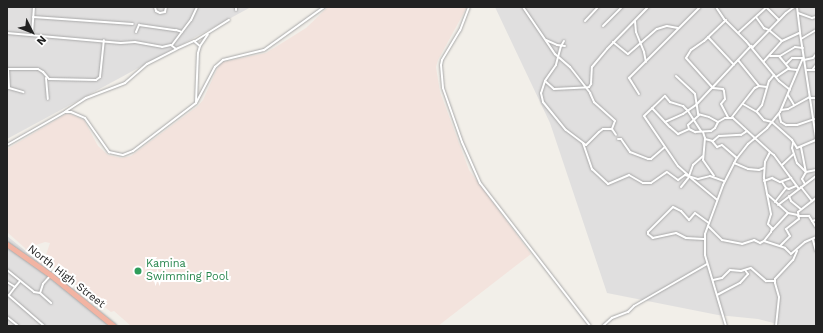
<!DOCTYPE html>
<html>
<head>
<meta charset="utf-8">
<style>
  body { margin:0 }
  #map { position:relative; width:823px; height:333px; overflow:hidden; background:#f2efe9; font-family:"Work Sans",sans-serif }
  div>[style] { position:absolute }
  .residential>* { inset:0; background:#e0dfdf }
  .military>* { inset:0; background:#f3e3dd }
  .roads { filter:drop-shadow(0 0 1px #a9a9a9) drop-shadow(0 0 1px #a9a9a9) }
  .minor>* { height:2px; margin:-1px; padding:0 1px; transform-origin:1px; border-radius:1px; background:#fff }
  .trunk>* { height:4.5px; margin:-2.25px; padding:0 2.25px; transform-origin:2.25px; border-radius:2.25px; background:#f2b4a3 }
  .dots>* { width:11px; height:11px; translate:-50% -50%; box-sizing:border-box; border:2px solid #fff; border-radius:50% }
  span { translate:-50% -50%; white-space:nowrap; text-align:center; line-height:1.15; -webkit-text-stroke:4px #fff; paint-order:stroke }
  .leisure-label { font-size:11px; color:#27864d }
  .left { translate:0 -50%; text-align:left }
  .street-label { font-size:11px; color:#222 }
  .frame { position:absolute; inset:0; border:8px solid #222; pointer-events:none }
  .north { position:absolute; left:12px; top:12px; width:40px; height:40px; -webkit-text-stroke:3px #fff; paint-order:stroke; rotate:132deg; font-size:11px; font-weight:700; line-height:16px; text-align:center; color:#222 }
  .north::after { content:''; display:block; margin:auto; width:14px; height:18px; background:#222; clip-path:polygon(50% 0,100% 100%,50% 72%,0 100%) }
</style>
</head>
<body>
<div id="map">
  <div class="residential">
    <i style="clip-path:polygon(7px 7px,251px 7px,7px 139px)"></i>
    <i style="clip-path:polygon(495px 7px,816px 7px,816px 326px,785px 326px,758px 319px,718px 315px,607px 293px,550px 123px)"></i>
    <i style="clip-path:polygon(7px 236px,73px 289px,117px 326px,7px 326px)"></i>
  </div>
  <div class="military">
    <i style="clip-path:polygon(328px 7px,467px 7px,438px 60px,436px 67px,440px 92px,469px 170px,531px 254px,438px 326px,131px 326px,114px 311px,111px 312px,50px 264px,39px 264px,38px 261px,45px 258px,50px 243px,45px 242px,36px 245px,28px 255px,25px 248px,7px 232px,7px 149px,66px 114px,70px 114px,84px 120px,98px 146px,108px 155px,121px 158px,131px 156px,198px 106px,203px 100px,218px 67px,223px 62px,266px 53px,306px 28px)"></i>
  </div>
  <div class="roads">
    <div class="minor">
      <i style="left:155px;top:7px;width:4px;rotate:76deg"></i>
      <i style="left:156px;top:11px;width:4px;rotate:27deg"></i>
      <i style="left:160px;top:13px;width:5px;rotate:-11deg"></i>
      <i style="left:165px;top:12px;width:5px;rotate:-79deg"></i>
      <i style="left:469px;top:7px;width:25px;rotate:111deg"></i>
      <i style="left:460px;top:30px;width:35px;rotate:121deg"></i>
      <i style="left:442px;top:60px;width:5px;rotate:101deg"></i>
      <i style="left:441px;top:65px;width:23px;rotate:85deg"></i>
      <i style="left:443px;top:88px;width:57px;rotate:70.6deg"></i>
      <i style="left:462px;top:142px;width:45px;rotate:66.3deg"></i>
      <i style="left:480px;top:183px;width:180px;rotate:52.4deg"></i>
      <i style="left:523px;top:7px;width:57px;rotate:55.8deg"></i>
      <i style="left:555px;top:54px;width:20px;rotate:41deg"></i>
      <i style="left:570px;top:67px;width:33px;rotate:52deg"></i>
      <i style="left:590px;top:93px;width:10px;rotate:66deg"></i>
      <i style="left:594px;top:102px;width:28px;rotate:42deg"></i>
      <i style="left:615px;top:121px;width:9px;rotate:111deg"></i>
      <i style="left:612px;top:129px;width:7px;rotate:56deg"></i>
      <i style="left:716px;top:7px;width:14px;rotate:56deg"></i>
      <i style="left:724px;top:19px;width:31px;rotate:45deg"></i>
      <i style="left:746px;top:41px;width:52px;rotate:50.5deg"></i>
      <i style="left:779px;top:81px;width:14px;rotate:39deg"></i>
      <i style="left:797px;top:7px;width:26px;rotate:83deg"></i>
      <i style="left:800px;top:33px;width:106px;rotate:81.3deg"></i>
      <i style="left:767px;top:8px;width:17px;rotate:45deg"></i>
      <i style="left:236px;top:10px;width:3px;rotate:-90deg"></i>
      <i style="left:798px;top:13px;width:15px;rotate:20deg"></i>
      <i style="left:812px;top:18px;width:4px;rotate:-14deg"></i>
      <i style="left:33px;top:17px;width:100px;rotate:4deg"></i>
      <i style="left:756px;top:17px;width:14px;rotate:54deg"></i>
      <i style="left:764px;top:28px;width:5px;rotate:22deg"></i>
      <i style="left:769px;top:30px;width:17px;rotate:40deg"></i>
      <i style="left:782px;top:41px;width:19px;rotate:-25deg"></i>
      <i style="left:726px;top:20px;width:30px;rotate:136deg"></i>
      <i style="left:704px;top:41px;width:16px;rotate:145deg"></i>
      <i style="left:691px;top:50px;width:9px;rotate:122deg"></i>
      <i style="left:686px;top:58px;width:40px;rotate:48deg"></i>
      <i style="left:713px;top:88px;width:10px;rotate:6deg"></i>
      <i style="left:723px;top:89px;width:2px;rotate:63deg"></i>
      <i style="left:724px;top:91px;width:8px;rotate:83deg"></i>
      <i style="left:725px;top:99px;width:6px;rotate:129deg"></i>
      <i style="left:721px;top:104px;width:15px;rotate:62deg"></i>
      <i style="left:585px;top:21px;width:19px;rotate:-47deg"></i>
      <i style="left:635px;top:21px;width:11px;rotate:85deg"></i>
      <i style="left:636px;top:32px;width:22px;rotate:68deg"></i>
      <i style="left:644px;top:52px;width:10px;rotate:79deg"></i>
      <i style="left:603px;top:26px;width:27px;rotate:-45deg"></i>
      <i style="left:136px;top:32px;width:8px;rotate:-67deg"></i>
      <i style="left:139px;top:25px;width:37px;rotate:8deg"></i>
      <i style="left:176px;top:30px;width:6px;rotate:18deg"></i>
      <i style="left:739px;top:32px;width:38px;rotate:-42deg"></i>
      <i style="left:7px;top:33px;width:114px;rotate:5deg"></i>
      <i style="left:121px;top:43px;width:14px;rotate:-4deg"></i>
      <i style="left:135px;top:42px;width:27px;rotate:10deg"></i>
      <i style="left:162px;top:47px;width:9px;rotate:-13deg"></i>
      <i style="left:171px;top:45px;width:6px;rotate:39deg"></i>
      <i style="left:176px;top:49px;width:20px;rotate:-24deg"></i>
      <i style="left:194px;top:41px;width:8px;rotate:40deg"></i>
      <i style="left:32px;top:35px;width:28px;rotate:-86deg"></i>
      <i style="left:708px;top:37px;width:38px;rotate:47deg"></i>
      <i style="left:801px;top:39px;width:17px;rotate:-31deg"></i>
      <i style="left:546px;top:40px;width:12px;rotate:24deg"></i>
      <i style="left:557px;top:45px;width:8px;rotate:7deg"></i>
      <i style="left:195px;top:41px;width:40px;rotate:-32deg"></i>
      <i style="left:564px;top:41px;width:6px;rotate:121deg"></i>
      <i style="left:561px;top:46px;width:20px;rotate:105deg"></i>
      <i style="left:556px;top:65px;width:19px;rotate:125deg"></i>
      <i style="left:545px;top:81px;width:13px;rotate:108deg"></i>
      <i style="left:541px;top:93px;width:9px;rotate:77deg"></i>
      <i style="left:543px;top:102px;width:36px;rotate:51deg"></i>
      <i style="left:566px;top:130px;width:25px;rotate:37deg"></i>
      <i style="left:586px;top:145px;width:18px;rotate:-45deg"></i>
      <i style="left:599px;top:132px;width:5px;rotate:-37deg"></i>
      <i style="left:603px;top:129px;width:9px"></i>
      <i style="left:613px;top:42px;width:19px;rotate:39deg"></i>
      <i style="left:628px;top:54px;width:38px;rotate:-41deg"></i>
      <i style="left:657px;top:29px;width:10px;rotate:-17deg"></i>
      <i style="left:667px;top:26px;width:11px;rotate:10deg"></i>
      <i style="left:172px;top:45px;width:31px;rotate:-53deg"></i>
      <i style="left:191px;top:20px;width:14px;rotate:-65deg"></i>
      <i style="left:770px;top:56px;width:10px"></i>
      <i style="left:780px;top:56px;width:17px;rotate:-31deg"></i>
      <i style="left:795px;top:47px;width:8px;rotate:7deg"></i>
      <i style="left:779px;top:56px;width:17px;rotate:50deg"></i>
      <i style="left:738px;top:60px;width:33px;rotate:51deg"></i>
      <i style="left:804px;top:60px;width:9px;rotate:-13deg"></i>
      <i style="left:813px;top:58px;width:5px;rotate:-53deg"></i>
      <i style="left:764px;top:61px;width:27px;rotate:-48deg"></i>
      <i style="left:786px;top:64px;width:8px;rotate:-45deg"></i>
      <i style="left:792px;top:58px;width:11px"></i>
      <i style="left:7px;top:69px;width:31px"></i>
      <i style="left:38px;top:69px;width:6px;rotate:31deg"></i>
      <i style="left:43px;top:72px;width:9px;rotate:49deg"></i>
      <i style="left:49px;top:79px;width:47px;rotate:1.2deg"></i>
      <i style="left:96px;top:80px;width:5px;rotate:-37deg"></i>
      <i style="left:100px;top:77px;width:37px;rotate:-84deg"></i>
      <i style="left:8px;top:69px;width:19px;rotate:87deg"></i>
      <i style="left:9px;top:88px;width:15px;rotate:16deg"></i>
      <i style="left:813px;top:69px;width:5px;rotate:-53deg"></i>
      <i style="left:807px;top:70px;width:9px"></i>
      <i style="left:676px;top:76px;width:26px;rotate:43deg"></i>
      <i style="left:695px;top:94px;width:20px;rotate:81deg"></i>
      <i style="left:698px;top:114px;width:11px;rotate:15deg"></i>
      <i style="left:709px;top:117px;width:10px;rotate:29deg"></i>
      <i style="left:776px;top:77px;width:14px;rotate:-34deg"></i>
      <i style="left:788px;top:69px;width:9px;rotate:6deg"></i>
      <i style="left:46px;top:78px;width:21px;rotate:85deg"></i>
      <i style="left:545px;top:81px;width:12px;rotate:42deg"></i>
      <i style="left:554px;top:89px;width:35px;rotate:-3deg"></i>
      <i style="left:589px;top:87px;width:4px;rotate:-56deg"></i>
      <i style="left:591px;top:84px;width:17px;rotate:-87deg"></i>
      <i style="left:592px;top:67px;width:23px;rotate:-50deg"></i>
      <i style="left:607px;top:49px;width:59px;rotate:-45.7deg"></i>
      <i style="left:639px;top:94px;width:19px;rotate:-122deg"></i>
      <i style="left:629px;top:78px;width:100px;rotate:-45deg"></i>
      <i style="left:788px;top:95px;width:12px;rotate:59deg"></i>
      <i style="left:810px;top:98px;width:6px"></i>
      <i style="left:196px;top:102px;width:49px;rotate:-87.7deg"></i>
      <i style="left:198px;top:53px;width:7px;rotate:-74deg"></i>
      <i style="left:200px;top:46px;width:14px;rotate:-56deg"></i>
      <i style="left:743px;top:104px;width:16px;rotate:30deg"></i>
      <i style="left:757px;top:112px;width:11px;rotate:49deg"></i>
      <i style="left:764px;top:120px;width:8px;rotate:14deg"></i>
      <i style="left:772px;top:122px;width:27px;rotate:42deg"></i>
      <i style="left:792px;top:140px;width:9px;rotate:58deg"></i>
      <i style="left:797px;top:148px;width:21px;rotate:-23deg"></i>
      <i style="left:652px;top:108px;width:26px;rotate:47deg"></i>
      <i style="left:670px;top:127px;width:11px;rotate:41deg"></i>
      <i style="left:678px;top:134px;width:12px;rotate:-24deg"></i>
      <i style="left:689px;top:129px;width:7px;rotate:27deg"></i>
      <i style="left:695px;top:132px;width:16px;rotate:-4deg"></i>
      <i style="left:711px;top:131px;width:5px;rotate:-37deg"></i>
      <i style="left:715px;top:128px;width:7px;rotate:-63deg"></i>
      <i style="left:718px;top:122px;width:8px;rotate:-30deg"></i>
      <i style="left:725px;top:118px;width:8px"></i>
      <i style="left:733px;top:118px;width:50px;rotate:42.6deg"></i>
      <i style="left:770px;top:152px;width:11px;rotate:117deg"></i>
      <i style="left:765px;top:162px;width:16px;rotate:94deg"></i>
      <i style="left:764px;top:178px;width:37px;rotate:79deg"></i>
      <i style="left:771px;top:214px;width:10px;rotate:107deg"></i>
      <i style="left:768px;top:224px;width:6px;rotate:45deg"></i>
      <i style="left:772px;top:228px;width:4px;rotate:104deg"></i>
      <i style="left:771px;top:232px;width:11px;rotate:128deg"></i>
      <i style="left:781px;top:110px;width:7px;rotate:-8deg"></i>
      <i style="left:788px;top:109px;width:25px;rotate:-29deg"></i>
      <i style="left:66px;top:111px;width:24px;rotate:-33deg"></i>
      <i style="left:86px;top:98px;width:42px;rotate:-21deg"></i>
      <i style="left:125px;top:83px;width:29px;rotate:-41deg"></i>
      <i style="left:147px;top:64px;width:33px;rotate:-27deg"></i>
      <i style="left:688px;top:111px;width:24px;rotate:57deg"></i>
      <i style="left:757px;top:111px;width:8px;rotate:-50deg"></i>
      <i style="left:762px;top:105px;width:25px;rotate:-74deg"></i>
      <i style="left:769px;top:81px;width:8px;rotate:-50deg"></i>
      <i style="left:779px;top:114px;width:8px;rotate:76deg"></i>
      <i style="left:781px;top:122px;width:6px;rotate:31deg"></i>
      <i style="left:786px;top:125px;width:11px"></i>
      <i style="left:797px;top:125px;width:18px;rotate:-19deg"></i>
      <i style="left:732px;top:117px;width:37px;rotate:-52deg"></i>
      <i style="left:755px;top:88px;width:4px;rotate:-27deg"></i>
      <i style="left:759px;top:86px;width:8px;rotate:7deg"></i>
      <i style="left:665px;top:122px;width:20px;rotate:-24deg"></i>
      <i style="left:683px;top:114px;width:16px;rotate:-35deg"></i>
      <i style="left:696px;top:105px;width:81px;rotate:-47deg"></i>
      <i style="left:751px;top:46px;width:2px;rotate:27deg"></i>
      <i style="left:753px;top:47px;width:47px;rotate:-45.9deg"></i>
      <i style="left:786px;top:13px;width:10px;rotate:-37deg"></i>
      <i style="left:689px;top:129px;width:4px;rotate:-104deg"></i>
      <i style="left:688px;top:125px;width:15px;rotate:-42deg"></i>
      <i style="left:703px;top:132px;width:6px;rotate:72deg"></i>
      <i style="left:705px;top:138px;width:22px;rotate:95deg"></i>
      <i style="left:703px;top:160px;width:19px;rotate:55deg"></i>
      <i style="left:618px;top:139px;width:3px"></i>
      <i style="left:621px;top:139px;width:16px;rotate:55deg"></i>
      <i style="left:630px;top:152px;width:19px;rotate:21deg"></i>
      <i style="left:648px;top:159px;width:3px"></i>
      <i style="left:651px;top:159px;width:18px;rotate:-41deg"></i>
      <i style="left:705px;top:139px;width:8px;rotate:14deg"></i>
      <i style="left:713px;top:141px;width:8px;rotate:-40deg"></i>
      <i style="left:719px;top:136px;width:22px;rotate:-3deg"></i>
      <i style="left:741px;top:135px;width:7px;rotate:-34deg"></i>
      <i style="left:712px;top:141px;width:8px;rotate:50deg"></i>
      <i style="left:717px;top:147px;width:5px;rotate:-22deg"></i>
      <i style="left:722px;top:145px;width:20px;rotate:41deg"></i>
      <i style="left:583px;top:143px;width:28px;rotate:71deg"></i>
      <i style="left:592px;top:169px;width:22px;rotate:43deg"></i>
      <i style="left:608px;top:184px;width:23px;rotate:-23deg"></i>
      <i style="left:629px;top:175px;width:16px;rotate:30deg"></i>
      <i style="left:643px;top:183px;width:8px"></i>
      <i style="left:651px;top:183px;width:19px;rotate:-35deg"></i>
      <i style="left:667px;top:172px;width:14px;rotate:36deg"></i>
      <i style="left:678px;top:180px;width:9px;rotate:-36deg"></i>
      <i style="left:685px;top:175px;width:14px;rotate:17deg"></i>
      <i style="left:698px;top:179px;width:12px;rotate:-14deg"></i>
      <i style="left:710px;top:176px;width:15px;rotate:20deg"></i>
      <i style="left:793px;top:143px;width:5px;rotate:101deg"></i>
      <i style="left:792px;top:148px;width:16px;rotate:72deg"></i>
      <i style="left:797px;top:163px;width:13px;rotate:45deg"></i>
      <i style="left:806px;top:172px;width:8px;rotate:120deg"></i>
      <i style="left:802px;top:179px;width:6px;rotate:59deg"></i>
      <i style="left:7px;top:145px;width:67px;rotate:-29.6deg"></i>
      <i style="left:65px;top:112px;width:6px"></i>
      <i style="left:71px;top:112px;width:15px;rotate:23deg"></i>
      <i style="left:85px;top:118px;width:42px;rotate:54.8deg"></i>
      <i style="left:109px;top:152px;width:14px;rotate:12deg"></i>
      <i style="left:123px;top:155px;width:11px;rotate:-22deg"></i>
      <i style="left:133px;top:151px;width:79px;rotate:-37.3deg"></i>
      <i style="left:196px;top:103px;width:41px;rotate:-62.2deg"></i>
      <i style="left:215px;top:67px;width:11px;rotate:-41deg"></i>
      <i style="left:223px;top:60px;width:42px;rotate:-13.7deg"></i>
      <i style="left:264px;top:50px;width:74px;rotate:-35.6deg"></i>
      <i style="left:801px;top:147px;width:25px;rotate:79deg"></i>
      <i style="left:806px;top:172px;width:10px;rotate:-11deg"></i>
      <i style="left:770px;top:152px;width:5px;rotate:37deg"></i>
      <i style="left:774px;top:155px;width:42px;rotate:53.7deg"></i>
      <i style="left:734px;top:163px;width:15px;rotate:23deg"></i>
      <i style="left:748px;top:169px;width:11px;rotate:5deg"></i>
      <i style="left:759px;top:170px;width:5px;rotate:-22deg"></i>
      <i style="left:782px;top:165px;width:16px;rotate:-43deg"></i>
      <i style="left:688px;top:175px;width:13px;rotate:-138deg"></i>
      <i style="left:678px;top:166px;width:60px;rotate:-124.2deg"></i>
      <i style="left:644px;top:116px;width:29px;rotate:-44deg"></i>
      <i style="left:665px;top:96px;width:8px;rotate:50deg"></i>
      <i style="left:670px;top:102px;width:14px;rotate:17deg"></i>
      <i style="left:683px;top:106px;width:7px;rotate:45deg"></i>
      <i style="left:689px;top:176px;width:12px;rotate:-70deg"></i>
      <i style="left:693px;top:165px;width:13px;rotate:-42deg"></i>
      <i style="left:691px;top:178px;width:34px;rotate:40deg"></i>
      <i style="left:764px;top:181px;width:9px;rotate:-21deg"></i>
      <i style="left:772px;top:178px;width:9px;rotate:27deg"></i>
      <i style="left:780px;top:182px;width:12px;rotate:-20deg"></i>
      <i style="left:782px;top:182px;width:7px;rotate:56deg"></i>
      <i style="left:786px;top:188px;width:3px;rotate:18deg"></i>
      <i style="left:789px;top:189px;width:8px;rotate:-23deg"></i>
      <i style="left:681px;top:187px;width:13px;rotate:-51deg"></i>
      <i style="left:801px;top:187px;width:18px;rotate:52deg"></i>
      <i style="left:767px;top:194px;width:28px;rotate:42deg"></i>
      <i style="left:788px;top:213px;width:23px;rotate:133deg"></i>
      <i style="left:789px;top:196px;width:5px;rotate:68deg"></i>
      <i style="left:791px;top:201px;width:13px;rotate:39deg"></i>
      <i style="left:775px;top:202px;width:18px;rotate:-52deg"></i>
      <i style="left:778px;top:205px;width:48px;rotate:-37.3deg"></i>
      <i style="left:788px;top:213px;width:10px;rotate:11deg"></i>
      <i style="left:798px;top:216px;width:11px"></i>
      <i style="left:809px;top:216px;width:13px;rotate:58deg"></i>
      <i style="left:812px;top:221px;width:4px;rotate:-14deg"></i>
      <i style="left:708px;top:226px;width:20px;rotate:45deg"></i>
      <i style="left:722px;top:240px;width:20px;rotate:11deg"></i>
      <i style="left:742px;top:244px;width:13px;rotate:-18deg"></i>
      <i style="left:754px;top:240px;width:7px;rotate:27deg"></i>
      <i style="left:760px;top:243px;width:4px;rotate:-27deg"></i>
      <i style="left:764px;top:241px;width:22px;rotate:18deg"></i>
      <i style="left:785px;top:248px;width:8px;rotate:45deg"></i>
      <i style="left:791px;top:254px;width:18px;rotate:-41deg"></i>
      <i style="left:805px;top:242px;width:12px;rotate:-24deg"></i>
      <i style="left:704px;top:239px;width:18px;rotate:-177deg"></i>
      <i style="left:686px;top:238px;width:11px;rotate:-153deg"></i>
      <i style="left:676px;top:233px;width:24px;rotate:168deg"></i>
      <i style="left:653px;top:238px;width:6px;rotate:-141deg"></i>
      <i style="left:648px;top:234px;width:2px;rotate:-90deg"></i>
      <i style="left:648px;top:232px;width:35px;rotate:-45deg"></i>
      <i style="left:673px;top:207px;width:9px;rotate:27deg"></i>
      <i style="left:681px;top:211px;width:12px;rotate:48deg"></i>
      <i style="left:689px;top:220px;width:9px;rotate:-49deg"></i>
      <i style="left:695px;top:213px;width:17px;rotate:36deg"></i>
      <i style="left:813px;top:240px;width:11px;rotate:75deg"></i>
      <i style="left:780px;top:246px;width:14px;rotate:-45deg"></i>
      <i style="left:790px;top:236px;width:8px;rotate:-120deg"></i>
      <i style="left:786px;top:229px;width:16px;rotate:-38deg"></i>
      <i style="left:799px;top:219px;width:7px;rotate:-98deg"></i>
      <i style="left:798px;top:212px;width:23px;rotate:-38deg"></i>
      <i style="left:7px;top:270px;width:35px;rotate:39deg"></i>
      <i style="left:34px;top:292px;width:6px;rotate:9deg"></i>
      <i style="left:51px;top:275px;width:12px;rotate:132deg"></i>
      <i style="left:43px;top:284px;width:9px;rotate:108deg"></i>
      <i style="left:40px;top:293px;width:15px;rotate:42deg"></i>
      <i style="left:713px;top:280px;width:9px;rotate:-13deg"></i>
      <i style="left:722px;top:278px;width:11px;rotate:-45deg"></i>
      <i style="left:730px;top:270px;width:11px;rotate:5deg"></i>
      <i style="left:741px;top:271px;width:10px;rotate:-17deg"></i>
      <i style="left:751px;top:268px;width:20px;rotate:41deg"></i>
      <i style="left:766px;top:281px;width:9px"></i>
      <i style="left:7px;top:282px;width:9px;rotate:32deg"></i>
      <i style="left:15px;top:287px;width:8px;rotate:-50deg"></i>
      <i style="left:7px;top:294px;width:49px;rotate:40.9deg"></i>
      <i style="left:9px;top:295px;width:10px;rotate:-53deg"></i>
      <i style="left:717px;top:295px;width:26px;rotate:-28deg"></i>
      <i style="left:740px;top:283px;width:12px;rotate:-48deg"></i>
      <i style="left:748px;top:274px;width:5px;rotate:-127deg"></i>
      <i style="left:7px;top:317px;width:14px;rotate:39deg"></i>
      <i style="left:603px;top:326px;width:12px;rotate:-42deg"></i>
      <i style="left:612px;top:318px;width:17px;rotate:-21deg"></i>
      <i style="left:628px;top:312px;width:8px;rotate:-45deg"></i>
      <i style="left:634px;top:306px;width:84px;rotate:-29.9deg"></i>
      <i style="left:726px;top:326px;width:74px;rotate:-106.5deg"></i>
      <i style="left:705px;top:255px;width:21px;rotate:-90deg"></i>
      <i style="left:705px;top:234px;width:52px;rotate:-69.8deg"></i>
      <i style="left:723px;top:185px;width:30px;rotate:-63deg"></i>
      <i style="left:737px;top:158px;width:18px;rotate:-52deg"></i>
      <i style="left:748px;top:144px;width:25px;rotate:-40deg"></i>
      <i style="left:767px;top:128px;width:21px;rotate:-51deg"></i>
      <i style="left:780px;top:112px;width:59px;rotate:-66.9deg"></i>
      <i style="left:776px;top:326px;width:29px;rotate:-84deg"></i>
      <i style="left:779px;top:297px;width:15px;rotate:-106deg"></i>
      <i style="left:775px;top:283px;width:4px;rotate:-90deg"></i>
      <i style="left:775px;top:279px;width:26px;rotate:-47deg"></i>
      <i style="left:793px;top:260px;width:10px;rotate:-66deg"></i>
    </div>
    <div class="trunk">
      <i style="left:7px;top:244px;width:54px;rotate:35.2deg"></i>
      <i style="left:51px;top:275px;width:81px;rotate:39deg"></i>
    </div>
  </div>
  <div class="dots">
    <i style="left:138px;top:271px;background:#2e9e5b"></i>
  </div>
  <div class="leisure-label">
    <span class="left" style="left:146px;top:271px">Kamina<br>Swimming Pool</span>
  </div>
  <div class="street-label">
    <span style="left:66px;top:277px;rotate:38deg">North High Street</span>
  </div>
  <div class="frame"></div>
  <div class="north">N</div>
</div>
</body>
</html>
